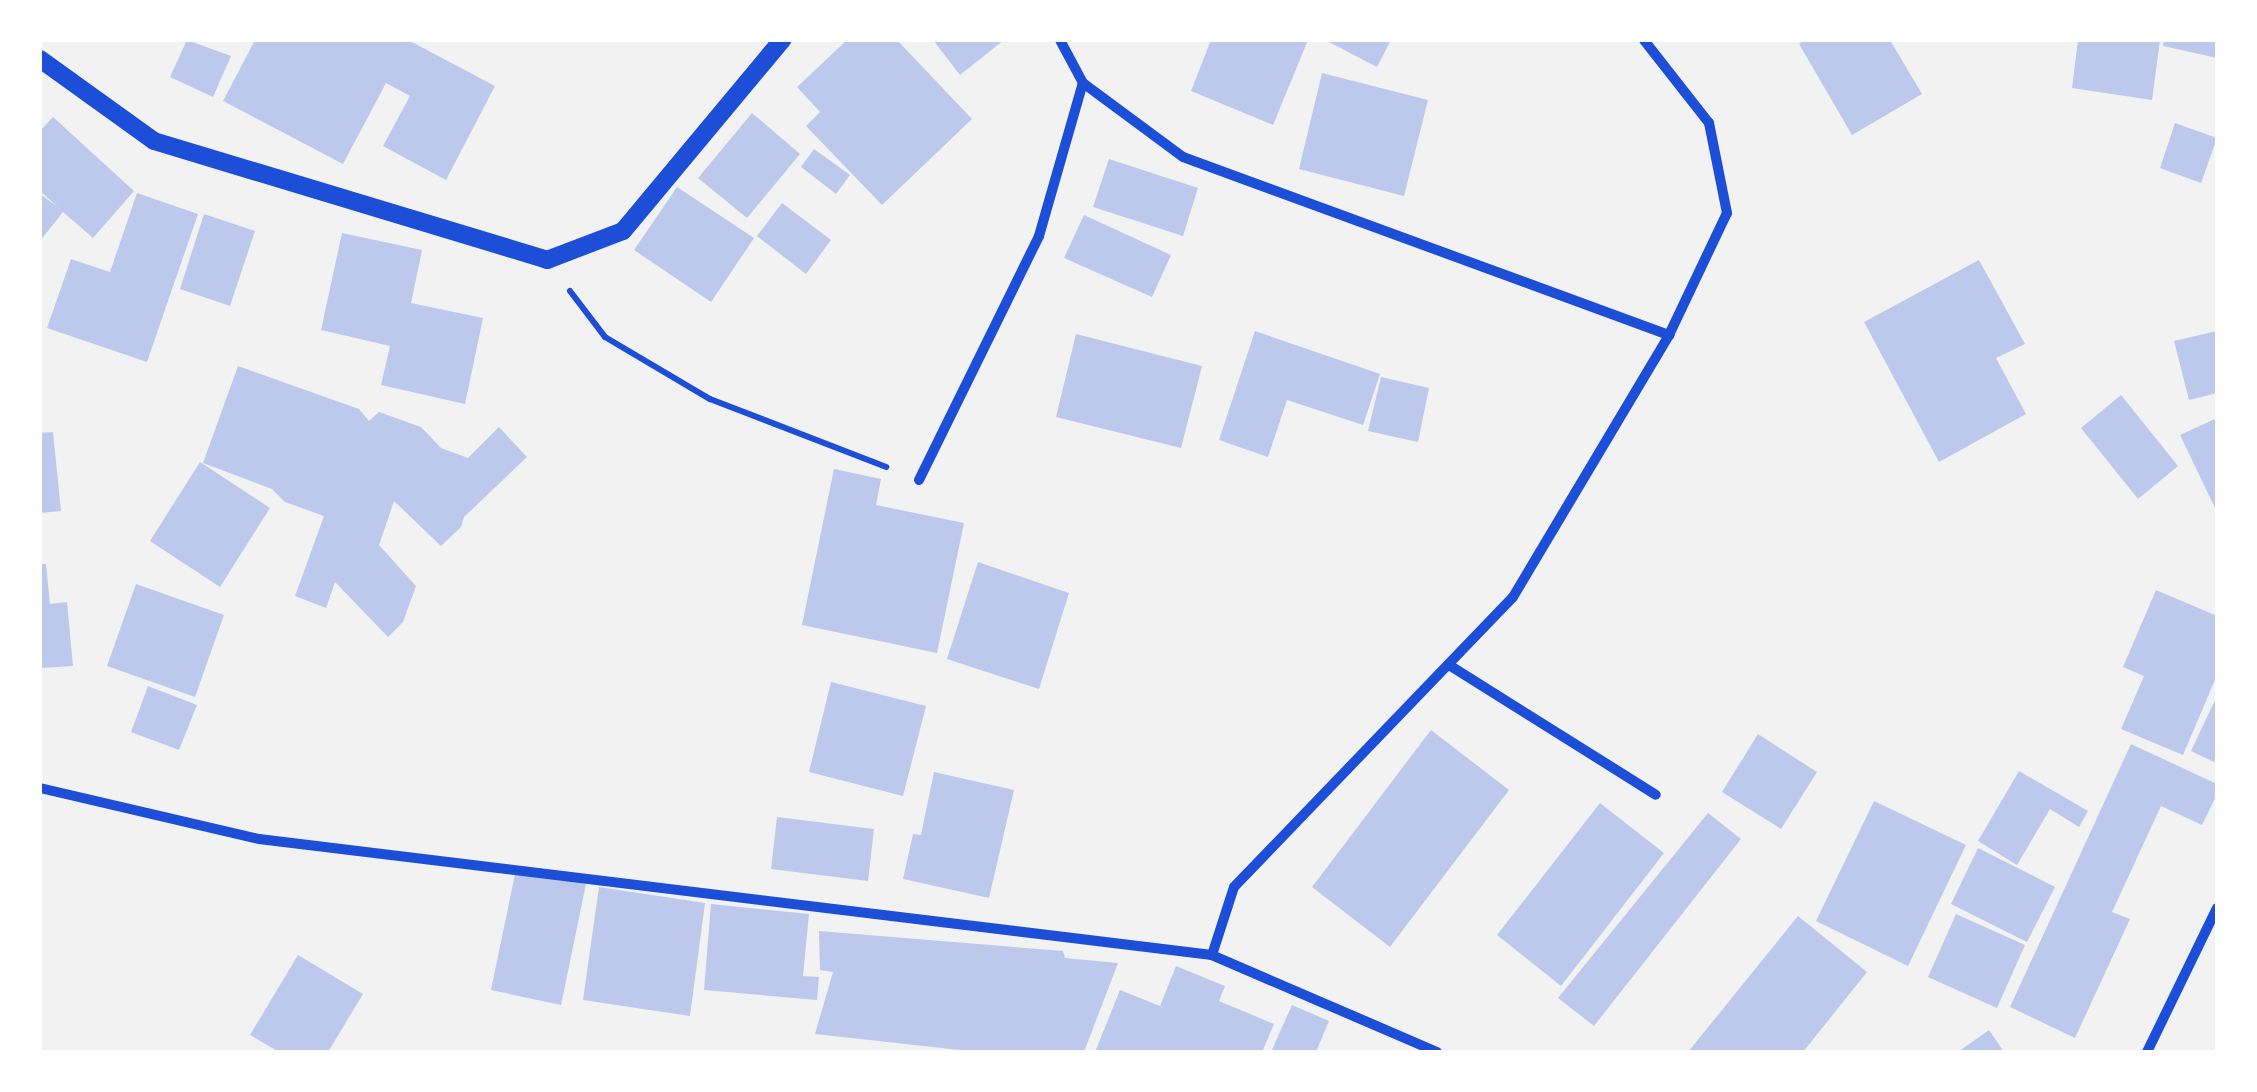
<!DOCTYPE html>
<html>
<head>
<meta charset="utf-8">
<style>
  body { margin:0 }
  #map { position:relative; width:2257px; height:1092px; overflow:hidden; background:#f2f2f2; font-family:"Noto Sans",sans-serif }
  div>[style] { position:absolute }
  .building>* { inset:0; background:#bdc9ec }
  .path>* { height:6px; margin:-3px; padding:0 3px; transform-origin:3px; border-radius:3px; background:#1d4ed8 }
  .minor>* { height:10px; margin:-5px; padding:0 5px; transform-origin:5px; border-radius:5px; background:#1d4ed8 }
  .tertiary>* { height:18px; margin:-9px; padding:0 9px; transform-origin:9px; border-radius:9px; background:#1d4ed8 }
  span { translate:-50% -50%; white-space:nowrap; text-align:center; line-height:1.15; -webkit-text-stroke:8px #fff; paint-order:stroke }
  .frame { position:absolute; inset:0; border:42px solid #fff; pointer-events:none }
</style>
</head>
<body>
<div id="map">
  <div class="building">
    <i style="clip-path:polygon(187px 40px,231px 56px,213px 97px,170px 77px)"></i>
    <i style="clip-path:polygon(255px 40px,408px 40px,495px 86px,446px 180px,383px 146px,410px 96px,386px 83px,343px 164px,223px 101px)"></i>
    <i style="clip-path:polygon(847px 40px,897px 40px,972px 119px,882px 205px,806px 126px,820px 112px,797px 87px)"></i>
    <i style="clip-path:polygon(933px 40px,1004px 40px,960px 75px)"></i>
    <i style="clip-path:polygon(1211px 40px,1308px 40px,1273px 125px,1191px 91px)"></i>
    <i style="clip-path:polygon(1325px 40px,1391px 40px,1377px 67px)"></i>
    <i style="clip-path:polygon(1805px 40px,1890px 40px,1922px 94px,1852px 135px,1799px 44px)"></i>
    <i style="clip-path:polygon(2078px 40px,2160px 40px,2152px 100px,2072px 88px)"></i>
    <i style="clip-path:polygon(2164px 40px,2217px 40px,2217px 58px,2163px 46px)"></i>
    <i style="clip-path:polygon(1322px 73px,1428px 100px,1404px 196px,1299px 169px)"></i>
    <i style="clip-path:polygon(752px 113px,800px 154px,747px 218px,698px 178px)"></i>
    <i style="clip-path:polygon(53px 117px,134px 191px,93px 238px,63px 212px,40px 241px,40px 194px,58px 207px,40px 191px,40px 131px)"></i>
    <i style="clip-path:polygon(2175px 123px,2217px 138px,2201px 183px,2160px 168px)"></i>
    <i style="clip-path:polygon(814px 149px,850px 175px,836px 194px,801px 167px)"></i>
    <i style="clip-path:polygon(1109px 159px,1198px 188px,1183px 236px,1093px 207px)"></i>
    <i style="clip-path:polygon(677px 187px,754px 238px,711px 302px,634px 250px)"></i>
    <i style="clip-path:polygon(137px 193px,198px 214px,147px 362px,47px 328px,71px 259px,110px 272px)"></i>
    <i style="clip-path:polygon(782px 203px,831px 240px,806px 274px,757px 236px)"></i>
    <i style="clip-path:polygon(204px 214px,255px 231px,230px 306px,180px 289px)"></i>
    <i style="clip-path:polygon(1084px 215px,1171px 255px,1152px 297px,1064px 258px)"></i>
    <i style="clip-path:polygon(342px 233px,422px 250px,411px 303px,483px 318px,465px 404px,381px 385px,390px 346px,321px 330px)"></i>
    <i style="clip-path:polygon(1979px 260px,2025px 344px,1996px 358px,2026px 414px,1939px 462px,1864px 322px)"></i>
    <i style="clip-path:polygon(1255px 331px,1380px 374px,1363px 425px,1287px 400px,1268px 457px,1219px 440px)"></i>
    <i style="clip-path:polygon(2217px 331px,2217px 393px,2189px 400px,2174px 341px)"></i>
    <i style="clip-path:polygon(1076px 334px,1202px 366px,1181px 448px,1056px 417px)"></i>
    <i style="clip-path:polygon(238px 366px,359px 409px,369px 421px,379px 412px,421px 427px,441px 448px,468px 458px,499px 427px,527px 457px,464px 517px,461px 527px,441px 546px,394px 501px,379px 545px,416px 586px,403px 622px,388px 637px,335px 582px,326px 608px,295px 596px,324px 516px,285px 502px,272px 489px,203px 463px)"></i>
    <i style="clip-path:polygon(1381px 377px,1429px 388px,1418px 442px,1368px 431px)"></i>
    <i style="clip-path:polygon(2121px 395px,2178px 466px,2138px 499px,2081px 428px)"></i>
    <i style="clip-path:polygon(2217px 418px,2217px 512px,2180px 435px)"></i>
    <i style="clip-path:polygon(53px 432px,61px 511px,40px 513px,40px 433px)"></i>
    <i style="clip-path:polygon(200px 462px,270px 508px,220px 587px,150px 541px)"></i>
    <i style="clip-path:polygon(834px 469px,881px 479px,876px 505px,964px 523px,937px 653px,802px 625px)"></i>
    <i style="clip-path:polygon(978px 562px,1069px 593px,1039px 689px,947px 659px)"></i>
    <i style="clip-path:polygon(40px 564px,46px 564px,50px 604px,67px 602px,73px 666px,40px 668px)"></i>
    <i style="clip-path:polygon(136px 584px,224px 615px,195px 697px,107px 666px)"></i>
    <i style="clip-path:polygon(2156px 590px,2217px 616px,2217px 675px,2183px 755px,2121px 729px,2144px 676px,2123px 667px)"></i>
    <i style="clip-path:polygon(831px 682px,926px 706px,903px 796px,809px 772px)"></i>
    <i style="clip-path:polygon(148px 686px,197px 705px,179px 750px,131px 732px)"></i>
    <i style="clip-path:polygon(2217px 696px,2217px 756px,2214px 762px,2191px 751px)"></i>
    <i style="clip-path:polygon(1431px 730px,1509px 790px,1390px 947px,1312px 887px)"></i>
    <i style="clip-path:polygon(1758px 734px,1817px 772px,1781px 829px,1722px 792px)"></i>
    <i style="clip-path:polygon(2131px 744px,2217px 784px,2217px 794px,2202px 825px,2161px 806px,2112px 912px,2130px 919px,2075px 1038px,2010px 1007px)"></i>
    <i style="clip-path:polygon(2019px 771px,2088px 811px,2079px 827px,2050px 809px,2017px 865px,1978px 841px)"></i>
    <i style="clip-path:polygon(934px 772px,1014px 790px,989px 898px,903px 879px,913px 834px,921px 835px)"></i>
    <i style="clip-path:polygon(1874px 801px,1966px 845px,1908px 966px,1816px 921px)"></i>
    <i style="clip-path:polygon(1600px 803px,1664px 853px,1561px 986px,1497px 935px)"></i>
    <i style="clip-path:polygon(1708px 813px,1741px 839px,1594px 1026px,1558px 998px)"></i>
    <i style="clip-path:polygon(777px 817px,874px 829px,868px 881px,771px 869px)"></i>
    <i style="clip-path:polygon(1978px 848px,2055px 887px,2027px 942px,1951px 904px)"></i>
    <i style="clip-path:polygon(516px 869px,586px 884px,561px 1005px,491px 990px)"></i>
    <i style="clip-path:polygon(599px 887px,705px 903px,690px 1016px,583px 1000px)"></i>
    <i style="clip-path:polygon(711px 904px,809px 914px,803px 976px,819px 977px,817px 1000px,704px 990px)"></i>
    <i style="clip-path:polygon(1956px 914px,2025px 945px,1997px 1008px,1928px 977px)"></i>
    <i style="clip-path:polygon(1798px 916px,1867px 972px,1803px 1052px,1688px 1052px)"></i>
    <i style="clip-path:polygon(819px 931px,1063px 951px,1065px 958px,1118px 963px,1084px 1052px,978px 1052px,815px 1034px,833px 972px,820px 970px)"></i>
    <i style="clip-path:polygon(298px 955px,363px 994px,328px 1052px,279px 1052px,250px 1035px)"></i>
    <i style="clip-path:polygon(1176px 966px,1225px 986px,1219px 1001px,1274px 1024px,1262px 1052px,1095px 1052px,1120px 990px,1160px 1006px)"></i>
    <i style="clip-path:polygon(1292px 1005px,1329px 1021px,1316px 1052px,1271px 1052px)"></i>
    <i style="clip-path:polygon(1989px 1030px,2004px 1052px,1958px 1052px)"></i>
  </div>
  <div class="path">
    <i style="left:570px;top:291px;width:58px;rotate:52.7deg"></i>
    <i style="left:605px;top:337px;width:122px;rotate:30.6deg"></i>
    <i style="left:710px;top:399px;width:189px;rotate:21.1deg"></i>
  </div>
  <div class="minor">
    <i style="left:1083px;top:83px;width:124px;rotate:36.5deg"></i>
    <i style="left:1183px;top:157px;width:518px;rotate:20.12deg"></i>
    <i style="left:919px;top:480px;width:272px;rotate:-63.8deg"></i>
    <i style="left:1039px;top:236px;width:159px;rotate:-74deg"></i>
    <i style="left:1083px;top:83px;width:49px;rotate:-118.1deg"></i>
    <i style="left:1449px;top:665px;width:244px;rotate:32.1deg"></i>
    <i style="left:40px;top:788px;width:225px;rotate:13.1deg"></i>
    <i style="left:259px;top:839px;width:960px;rotate:6.94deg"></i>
    <i style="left:1437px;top:1052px;width:245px;rotate:-156.7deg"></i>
    <i style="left:1212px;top:955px;width:71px;rotate:-72.1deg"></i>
    <i style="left:1234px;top:887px;width:402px;rotate:-46.1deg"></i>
    <i style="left:1513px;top:597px;width:305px;rotate:-59.2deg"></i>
    <i style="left:1669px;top:335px;width:135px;rotate:-64.6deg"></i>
    <i style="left:1727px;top:213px;width:92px;rotate:-101.3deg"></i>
    <i style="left:1709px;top:123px;width:105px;rotate:-128.1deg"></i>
    <i style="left:2147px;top:1052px;width:160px;rotate:-64.1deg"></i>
  </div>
  <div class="tertiary">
    <i style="left:40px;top:59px;width:140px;rotate:35.7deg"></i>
    <i style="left:154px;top:141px;width:411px;rotate:16.8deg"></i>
    <i style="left:547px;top:260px;width:81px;rotate:-20.9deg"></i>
    <i style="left:623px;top:231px;width:249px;rotate:-50.2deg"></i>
  </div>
  <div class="frame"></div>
</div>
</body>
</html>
